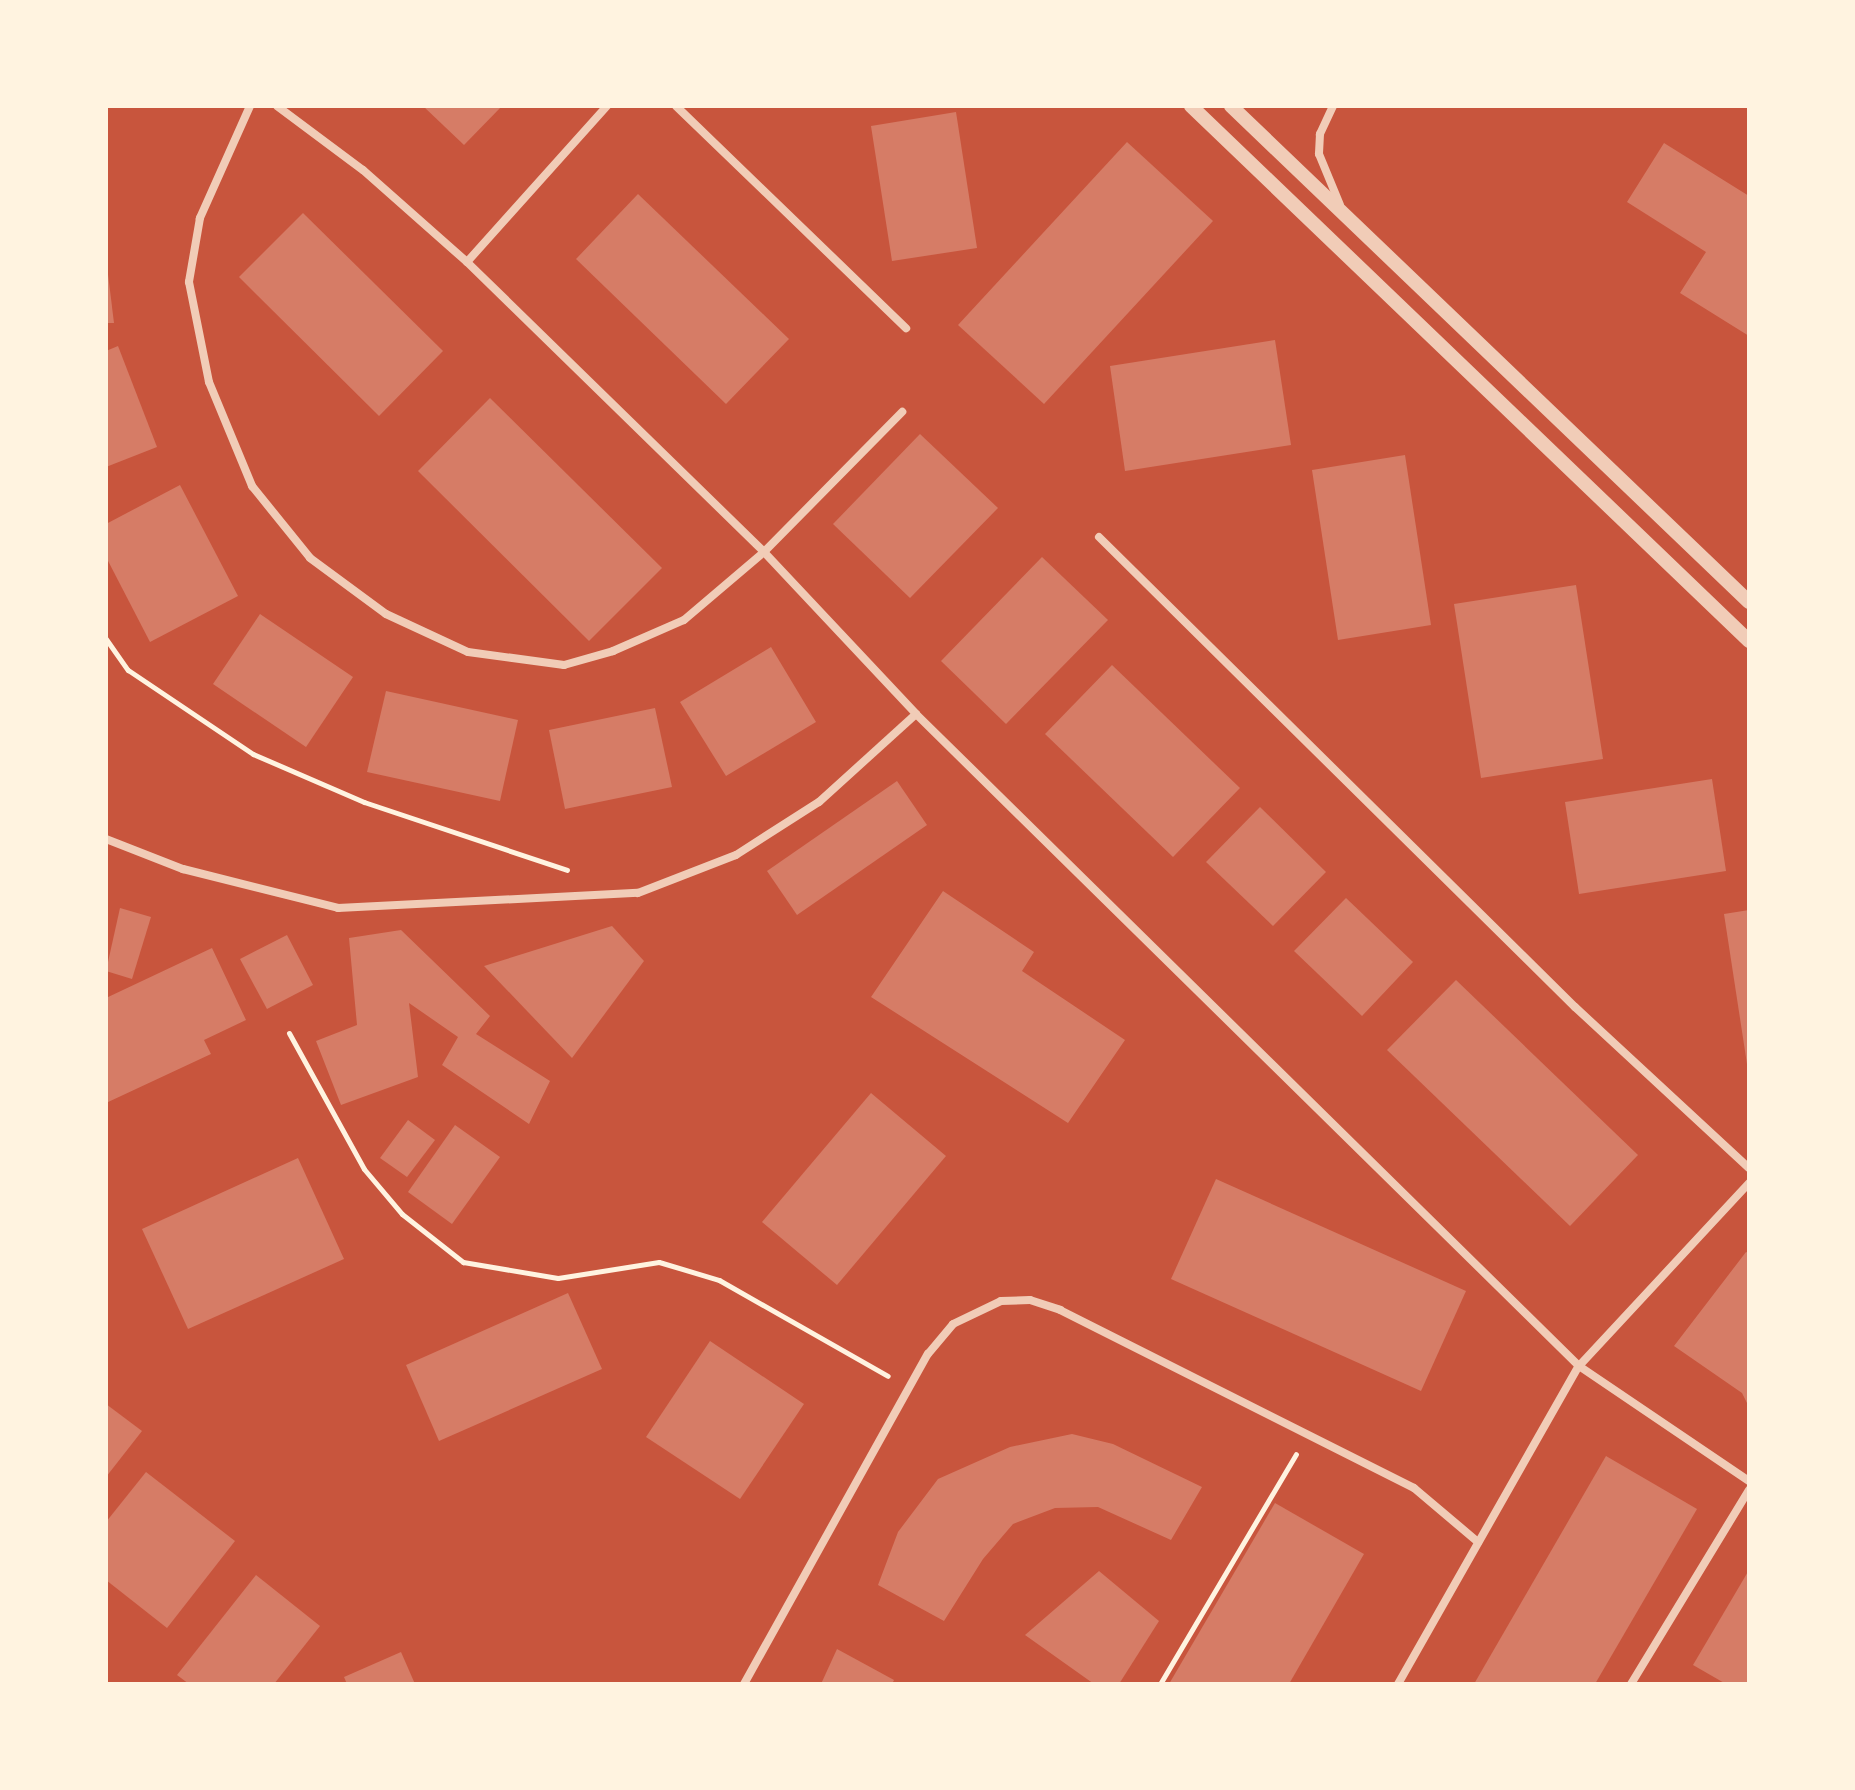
<!DOCTYPE html>
<html>
<head>
<meta charset="utf-8">
<style>
  body { margin:0 }
  #map { position:relative; width:1855px; height:1790px; overflow:hidden; background:#c8553d; font-family:Lato,sans-serif }
  div>[style] { position:absolute }
  .building>* { inset:0; background:#d67c66 }
  .path>* { height:5px; margin:-2.5px; padding:0 2.5px; transform-origin:2.5px; border-radius:2.5px; background:#fff3e0 }
  .minor>* { height:8px; margin:-4px; padding:0 4px; transform-origin:4px; border-radius:4px; background:#f1ccb7 }
  .tertiary>* { height:14px; margin:-7px; padding:0 7px; transform-origin:7px; border-radius:7px; background:#f1ccb7 }
  span { translate:-50% -50%; white-space:nowrap; text-align:center; line-height:1.15; -webkit-text-stroke:6px #fff3e0; paint-order:stroke }
  .frame { position:absolute; inset:0; border:108px solid #fff3e0; pointer-events:none }
</style>
</head>
<body>
<div id="map">
  <div class="building">
    <i style="clip-path:polygon(423px 106px,502px 106px,464px 145px)"></i>
    <i style="clip-path:polygon(956px 112px,977px 248px,892px 261px,871px 126px)"></i>
    <i style="clip-path:polygon(1127px 142px,1213px 221px,1044px 404px,958px 325px)"></i>
    <i style="clip-path:polygon(1664px 143px,1749px 196px,1749px 336px,1680px 293px,1706px 252px,1627px 202px)"></i>
    <i style="clip-path:polygon(638px 194px,789px 339px,726px 404px,576px 259px)"></i>
    <i style="clip-path:polygon(303px 213px,443px 351px,379px 416px,239px 277px)"></i>
    <i style="clip-path:polygon(106px 258px,114px 323px,106px 323px)"></i>
    <i style="clip-path:polygon(1275px 340px,1291px 445px,1125px 471px,1110px 366px)"></i>
    <i style="clip-path:polygon(118px 346px,157px 447px,106px 467px,106px 351px)"></i>
    <i style="clip-path:polygon(490px 398px,662px 568px,589px 641px,418px 471px)"></i>
    <i style="clip-path:polygon(920px 434px,998px 508px,910px 598px,833px 524px)"></i>
    <i style="clip-path:polygon(1405px 455px,1431px 625px,1338px 640px,1312px 470px)"></i>
    <i style="clip-path:polygon(180px 485px,238px 596px,150px 642px,106px 557px,106px 524px)"></i>
    <i style="clip-path:polygon(1042px 557px,1108px 620px,1006px 724px,941px 661px)"></i>
    <i style="clip-path:polygon(1576px 585px,1603px 759px,1481px 778px,1454px 604px)"></i>
    <i style="clip-path:polygon(260px 614px,353px 677px,306px 747px,213px 684px)"></i>
    <i style="clip-path:polygon(771px 647px,816px 722px,726px 776px,680px 702px)"></i>
    <i style="clip-path:polygon(1112px 665px,1240px 788px,1173px 857px,1045px 734px)"></i>
    <i style="clip-path:polygon(386px 691px,518px 720px,500px 801px,367px 772px)"></i>
    <i style="clip-path:polygon(655px 708px,672px 787px,565px 809px,549px 730px)"></i>
    <i style="clip-path:polygon(1712px 779px,1726px 871px,1579px 894px,1565px 802px)"></i>
    <i style="clip-path:polygon(897px 781px,927px 825px,797px 915px,767px 871px)"></i>
    <i style="clip-path:polygon(1260px 807px,1326px 872px,1273px 926px,1206px 862px)"></i>
    <i style="clip-path:polygon(943px 891px,1034px 952px,1022px 971px,1125px 1040px,1068px 1123px,871px 997px)"></i>
    <i style="clip-path:polygon(1346px 898px,1413px 962px,1362px 1016px,1294px 951px)"></i>
    <i style="clip-path:polygon(120px 908px,151px 917px,132px 979px,106px 971px)"></i>
    <i style="clip-path:polygon(1749px 910px,1749px 1064px,1747px 1064px,1724px 914px)"></i>
    <i style="clip-path:polygon(612px 926px,644px 961px,572px 1058px,484px 966px)"></i>
    <i style="clip-path:polygon(401px 930px,490px 1016px,476px 1034px,550px 1081px,529px 1124px,442px 1065px,458px 1037px,409px 1003px,418px 1077px,341px 1105px,316px 1041px,357px 1025px,349px 938px)"></i>
    <i style="clip-path:polygon(287px 935px,313px 985px,267px 1009px,240px 959px)"></i>
    <i style="clip-path:polygon(212px 948px,246px 1020px,204px 1040px,211px 1054px,106px 1103px,106px 998px)"></i>
    <i style="clip-path:polygon(1456px 980px,1638px 1155px,1570px 1226px,1387px 1050px)"></i>
    <i style="clip-path:polygon(871px 1093px,946px 1156px,837px 1285px,762px 1222px)"></i>
    <i style="clip-path:polygon(408px 1120px,435px 1140px,407px 1177px,380px 1158px)"></i>
    <i style="clip-path:polygon(455px 1125px,500px 1157px,452px 1224px,408px 1192px)"></i>
    <i style="clip-path:polygon(298px 1158px,344px 1259px,188px 1329px,142px 1229px)"></i>
    <i style="clip-path:polygon(1216px 1179px,1466px 1291px,1421px 1391px,1171px 1279px)"></i>
    <i style="clip-path:polygon(1746px 1252px,1749px 1253px,1749px 1407px,1742px 1393px,1674px 1346px)"></i>
    <i style="clip-path:polygon(568px 1293px,602px 1369px,439px 1441px,406px 1365px)"></i>
    <i style="clip-path:polygon(710px 1341px,804px 1404px,740px 1499px,646px 1437px)"></i>
    <i style="clip-path:polygon(106px 1404px,142px 1431px,106px 1477px)"></i>
    <i style="clip-path:polygon(1072px 1434px,1113px 1444px,1202px 1487px,1171px 1540px,1098px 1507px,1055px 1508px,1013px 1524px,983px 1559px,944px 1621px,878px 1585px,898px 1532px,938px 1479px,1010px 1447px)"></i>
    <i style="clip-path:polygon(1606px 1456px,1697px 1509px,1595px 1684px,1474px 1684px)"></i>
    <i style="clip-path:polygon(146px 1472px,235px 1541px,167px 1628px,106px 1580px,106px 1522px)"></i>
    <i style="clip-path:polygon(1275px 1503px,1364px 1554px,1289px 1684px,1169px 1684px)"></i>
    <i style="clip-path:polygon(1749px 1570px,1749px 1684px,1726px 1684px,1693px 1665px)"></i>
    <i style="clip-path:polygon(1099px 1571px,1159px 1621px,1119px 1684px,1094px 1684px,1025px 1635px)"></i>
    <i style="clip-path:polygon(256px 1575px,320px 1626px,274px 1684px,189px 1684px,177px 1675px)"></i>
    <i style="clip-path:polygon(837px 1649px,894px 1680px,892px 1684px,821px 1684px)"></i>
    <i style="clip-path:polygon(401px 1652px,415px 1684px,347px 1684px,344px 1677px)"></i>
  </div>
  <div class="path">
    <i style="left:106px;top:639px;width:38px;rotate:55deg"></i>
    <i style="left:128px;top:670px;width:151px;rotate:33.9deg"></i>
    <i style="left:253px;top:754px;width:121px;rotate:23.4deg"></i>
    <i style="left:364px;top:802px;width:214px;rotate:18.5deg"></i>
    <i style="left:289px;top:1033px;width:155px;rotate:61.1deg"></i>
    <i style="left:364px;top:1169px;width:59px;rotate:49.8deg"></i>
    <i style="left:402px;top:1214px;width:78px;rotate:38.2deg"></i>
    <i style="left:463px;top:1262px;width:96px;rotate:9.6deg"></i>
    <i style="left:558px;top:1278px;width:102px;rotate:-9deg"></i>
    <i style="left:659px;top:1262px;width:63px;rotate:16.7deg"></i>
    <i style="left:719px;top:1280px;width:194px;rotate:29.6deg"></i>
    <i style="left:1160px;top:1684px;width:267px;rotate:-59.4deg"></i>
  </div>
  <div class="minor">
    <i style="left:250px;top:106px;width:123px;rotate:114.1deg"></i>
    <i style="left:200px;top:218px;width:65px;rotate:99.8deg"></i>
    <i style="left:189px;top:282px;width:102px;rotate:78.7deg"></i>
    <i style="left:209px;top:382px;width:113px;rotate:67.5deg"></i>
    <i style="left:252px;top:486px;width:92px;rotate:51.1deg"></i>
    <i style="left:310px;top:558px;width:94px;rotate:36.4deg"></i>
    <i style="left:386px;top:614px;width:90px;rotate:24.9deg"></i>
    <i style="left:468px;top:652px;width:97px;rotate:7.7deg"></i>
    <i style="left:564px;top:665px;width:51px;rotate:-15.9deg"></i>
    <i style="left:613px;top:651px;width:77px;rotate:-23.6deg"></i>
    <i style="left:684px;top:620px;width:105px;rotate:-40.4deg"></i>
    <i style="left:764px;top:552px;width:197px;rotate:-45.4deg"></i>
    <i style="left:277px;top:106px;width:107px;rotate:36.7deg"></i>
    <i style="left:363px;top:170px;width:139px;rotate:41.5deg"></i>
    <i style="left:467px;top:262px;width:415px;rotate:44.3deg"></i>
    <i style="left:764px;top:552px;width:222px;rotate:46.8deg"></i>
    <i style="left:916px;top:714px;width:930px;rotate:44.52deg"></i>
    <i style="left:1579px;top:1366px;width:205px;rotate:34.1deg"></i>
    <i style="left:676px;top:106px;width:320px;rotate:44deg"></i>
    <i style="left:1333px;top:106px;width:31px;rotate:115deg"></i>
    <i style="left:1320px;top:134px;width:20px;rotate:93deg"></i>
    <i style="left:1319px;top:154px;width:55px;rotate:67.6deg"></i>
    <i style="left:467px;top:262px;width:210px;rotate:-48.1deg"></i>
    <i style="left:1099px;top:537px;width:669px;rotate:44.64deg"></i>
    <i style="left:1575px;top:1007px;width:237px;rotate:42.8deg"></i>
    <i style="left:106px;top:839px;width:83px;rotate:21.3deg"></i>
    <i style="left:183px;top:869px;width:160px;rotate:14.1deg"></i>
    <i style="left:338px;top:908px;width:300px;rotate:-2.9deg"></i>
    <i style="left:638px;top:893px;width:105px;rotate:-21.2deg"></i>
    <i style="left:736px;top:855px;width:98px;rotate:-32.6deg"></i>
    <i style="left:819px;top:802px;width:131px;rotate:-42.2deg"></i>
    <i style="left:744px;top:1684px;width:378px;rotate:-60.9deg"></i>
    <i style="left:928px;top:1354px;width:39px;rotate:-50deg"></i>
    <i style="left:953px;top:1324px;width:53px;rotate:-25.6deg"></i>
    <i style="left:1001px;top:1301px;width:29px;rotate:-2deg"></i>
    <i style="left:1030px;top:1300px;width:32px;rotate:18deg"></i>
    <i style="left:1060px;top:1310px;width:396px;rotate:26.7deg"></i>
    <i style="left:1414px;top:1488px;width:84px;rotate:40.2deg"></i>
    <i style="left:1398px;top:1684px;width:366px;rotate:-60.4deg"></i>
    <i style="left:1579px;top:1366px;width:250px;rotate:-47.1deg"></i>
    <i style="left:1631px;top:1684px;width:227px;rotate:-58.7deg"></i>
  </div>
  <div class="tertiary">
    <i style="left:1191px;top:106px;width:773px;rotate:43.79deg"></i>
    <i style="left:1231px;top:106px;width:717px;rotate:43.76deg"></i>
  </div>
  <div class="frame"></div>
</div>
</body>
</html>
